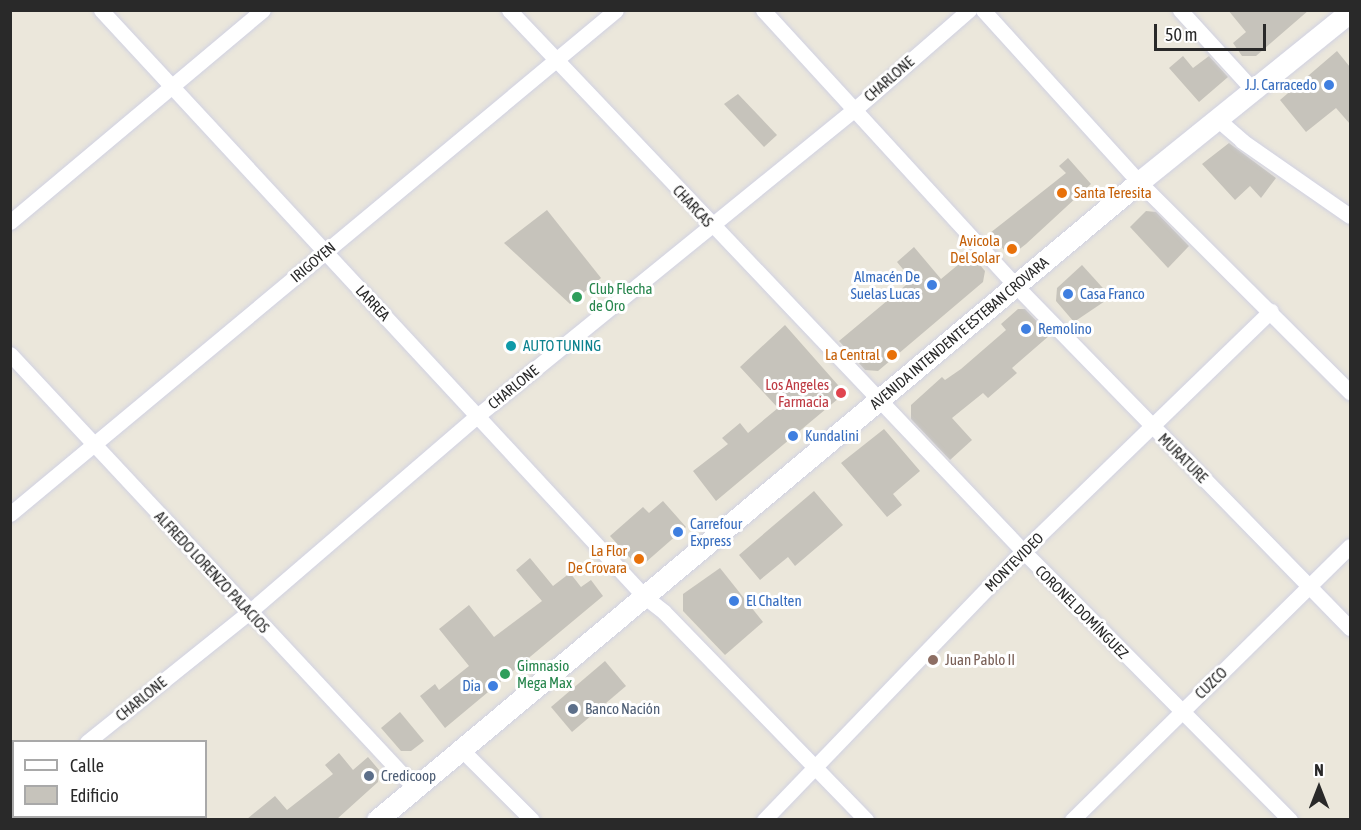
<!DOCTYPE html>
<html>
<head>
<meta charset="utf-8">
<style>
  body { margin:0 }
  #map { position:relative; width:1361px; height:830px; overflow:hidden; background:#ebe7db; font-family:"Asap Condensed",sans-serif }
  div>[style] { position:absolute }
  .building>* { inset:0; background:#c6c3bb }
  .roads { filter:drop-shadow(0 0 2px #d0d1e2) drop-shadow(0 0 2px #d0d1e2) }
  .street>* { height:15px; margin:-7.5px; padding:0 7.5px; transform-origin:7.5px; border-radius:7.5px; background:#fff }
  .secondary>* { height:21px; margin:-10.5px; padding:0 10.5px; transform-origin:10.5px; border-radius:10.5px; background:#fff }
  .dots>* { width:16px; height:16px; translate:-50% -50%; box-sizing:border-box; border:3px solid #fff; border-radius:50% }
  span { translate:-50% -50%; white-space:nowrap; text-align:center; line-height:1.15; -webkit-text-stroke:6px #fff; paint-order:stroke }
  .street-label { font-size:15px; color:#292929 }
  .shop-label { font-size:15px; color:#366cbe }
  .right { translate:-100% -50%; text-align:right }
  .left { translate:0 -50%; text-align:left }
  .food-label { font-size:15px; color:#c56008 }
  .leisure-label { font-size:15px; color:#27864d }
  .culture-label { font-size:15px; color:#0d838f }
  .health-label { font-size:15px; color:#be3a42 }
  .education-label { font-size:15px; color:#785e54 }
  .service-label { font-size:15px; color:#4e5e75 }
  .frame { position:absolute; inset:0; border:12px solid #292929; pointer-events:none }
  .legend { position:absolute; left:12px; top:740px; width:195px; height:78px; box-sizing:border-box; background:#fff; border:2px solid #a9a9a9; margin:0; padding:8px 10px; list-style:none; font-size:18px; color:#292929 }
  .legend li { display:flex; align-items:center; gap:12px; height:30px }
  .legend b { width:30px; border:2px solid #a9a9a9 }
  .north { position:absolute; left:1289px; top:758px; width:60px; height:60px; -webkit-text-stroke:4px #fff; paint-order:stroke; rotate:0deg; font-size:16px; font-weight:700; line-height:24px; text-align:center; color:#292929 }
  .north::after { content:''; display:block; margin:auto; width:21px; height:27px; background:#292929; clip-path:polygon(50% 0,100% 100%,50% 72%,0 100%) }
  .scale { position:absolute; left:1154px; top:24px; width:112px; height:27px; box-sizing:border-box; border:3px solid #292929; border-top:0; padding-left:8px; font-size:18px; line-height:21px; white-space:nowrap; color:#292929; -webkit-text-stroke:4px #fff; paint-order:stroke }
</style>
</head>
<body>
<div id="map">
  <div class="building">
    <i style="clip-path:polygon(1228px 10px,1309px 10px,1256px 56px,1242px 56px,1233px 43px,1246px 32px)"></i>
    <i style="clip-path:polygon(1337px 51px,1350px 67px,1350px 124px,1336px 108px,1306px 132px,1280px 100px)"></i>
    <i style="clip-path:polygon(1183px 56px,1193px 68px,1209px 56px,1228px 77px,1199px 102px,1169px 68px)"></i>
    <i style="clip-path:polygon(738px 94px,777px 135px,764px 147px,724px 104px)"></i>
    <i style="clip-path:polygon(1229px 143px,1276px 178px,1261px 198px,1250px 186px,1235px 200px,1202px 164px)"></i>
    <i style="clip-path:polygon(1068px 158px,1091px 184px,1026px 244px,1017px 251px,1005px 251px,990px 233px,1066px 173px,1059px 166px)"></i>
    <i style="clip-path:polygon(547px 210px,601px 278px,570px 304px,504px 243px)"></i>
    <i style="clip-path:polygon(1146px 211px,1156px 212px,1189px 246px,1168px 268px,1130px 227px)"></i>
    <i style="clip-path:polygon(914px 247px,941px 279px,971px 254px,985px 271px,983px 282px,878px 371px,865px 370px,839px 341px,912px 280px,897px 262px)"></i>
    <i style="clip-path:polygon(1082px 265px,1111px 297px,1074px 322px,1056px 301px,1057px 288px)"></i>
    <i style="clip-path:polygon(1018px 309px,1025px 309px,1050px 335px,1012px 368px,1017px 373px,988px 398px,983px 393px,952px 418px,972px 440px,950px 460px,911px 419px,911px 405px,942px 377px,945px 380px,961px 369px,1006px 330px,1001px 324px)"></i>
    <i style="clip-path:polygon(785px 325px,845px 393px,716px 501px,693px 471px,728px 444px,722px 438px,740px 423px,748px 433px,778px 408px,740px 367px)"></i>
    <i style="clip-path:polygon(884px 429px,920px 471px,893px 494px,902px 505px,887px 517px,841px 463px)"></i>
    <i style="clip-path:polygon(814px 491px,843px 525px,795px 566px,788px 557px,760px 580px,739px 555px)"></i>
    <i style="clip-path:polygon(663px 501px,686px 527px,646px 562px,632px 560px,610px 536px,643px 507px,649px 513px)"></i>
    <i style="clip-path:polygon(530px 558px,553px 586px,570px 573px,581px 587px,591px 580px,603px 596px,445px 728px,420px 696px,435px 684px,439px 690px,469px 666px,439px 629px,469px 605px,494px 637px,542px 601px,516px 570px)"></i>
    <i style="clip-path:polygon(720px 568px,763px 622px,725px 655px,683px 611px,683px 594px)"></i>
    <i style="clip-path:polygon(605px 661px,626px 686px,572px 732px,551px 707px)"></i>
    <i style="clip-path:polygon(400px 712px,424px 741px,411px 751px,401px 751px,381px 728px)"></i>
    <i style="clip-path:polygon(339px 753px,353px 770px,368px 757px,379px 770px,378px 782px,337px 819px,247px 819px,275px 796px,287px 810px,333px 774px,325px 765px)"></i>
  </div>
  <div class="roads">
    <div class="street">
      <i style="left:101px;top:10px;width:800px;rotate:47.18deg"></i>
      <i style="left:645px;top:597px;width:24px;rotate:38deg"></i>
      <i style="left:664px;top:612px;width:290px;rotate:45.8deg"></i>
      <i style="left:509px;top:10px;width:746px;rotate:46.47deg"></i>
      <i style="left:1023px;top:551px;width:379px;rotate:45.2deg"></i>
      <i style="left:763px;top:10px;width:374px;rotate:47.5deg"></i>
      <i style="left:1016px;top:286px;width:478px;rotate:45.7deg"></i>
      <i style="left:983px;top:10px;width:232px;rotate:47.8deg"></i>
      <i style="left:1139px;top:182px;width:298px;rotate:44.9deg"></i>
      <i style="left:1180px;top:10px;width:108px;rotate:47.6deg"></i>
      <i style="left:1216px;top:118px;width:35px;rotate:41deg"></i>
      <i style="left:1242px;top:141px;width:131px;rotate:34.8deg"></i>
      <i style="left:10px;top:222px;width:330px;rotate:-40deg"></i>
      <i style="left:10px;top:354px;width:594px;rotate:46.98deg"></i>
      <i style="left:10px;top:514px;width:788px;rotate:-39.75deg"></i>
      <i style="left:87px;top:742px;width:208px;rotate:-38.7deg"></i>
      <i style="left:249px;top:612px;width:301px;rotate:-40.7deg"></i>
      <i style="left:477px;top:416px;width:487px;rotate:-39.1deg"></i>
      <i style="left:855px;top:109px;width:151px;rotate:-41deg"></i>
      <i style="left:461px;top:749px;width:100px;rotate:45deg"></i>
      <i style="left:10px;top:793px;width:5px;rotate:37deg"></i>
      <i style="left:33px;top:816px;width:5px;rotate:53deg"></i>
      <i style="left:764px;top:820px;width:373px;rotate:-46.1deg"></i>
      <i style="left:1023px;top:551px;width:345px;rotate:-44.1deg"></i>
      <i style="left:1072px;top:820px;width:390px;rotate:-44.6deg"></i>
    </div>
    <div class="secondary">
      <i style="left:377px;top:820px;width:994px;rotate:-39.94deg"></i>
      <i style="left:1139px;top:182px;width:271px;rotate:-38.9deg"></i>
    </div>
  </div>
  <div class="dots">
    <i style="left:1329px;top:85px;background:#3f7fe0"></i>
    <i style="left:1062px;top:193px;background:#e8710a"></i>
    <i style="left:1012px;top:249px;background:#e8710a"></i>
    <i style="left:932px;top:285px;background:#3f7fe0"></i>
    <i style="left:1068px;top:294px;background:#3f7fe0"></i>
    <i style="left:577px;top:297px;background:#2e9e5b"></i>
    <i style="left:1026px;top:329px;background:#3f7fe0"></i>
    <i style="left:511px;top:346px;background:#0f9aa8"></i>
    <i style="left:892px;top:355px;background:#e8710a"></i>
    <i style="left:841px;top:393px;background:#e0444e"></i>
    <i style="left:793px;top:436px;background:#3f7fe0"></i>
    <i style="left:678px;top:532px;background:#3f7fe0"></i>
    <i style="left:639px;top:559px;background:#e8710a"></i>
    <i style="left:734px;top:601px;background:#3f7fe0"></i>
    <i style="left:933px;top:660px;background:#8d6e63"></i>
    <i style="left:505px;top:674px;background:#2e9e5b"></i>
    <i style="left:493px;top:686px;background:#3f7fe0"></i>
    <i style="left:573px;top:709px;background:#5c6f8a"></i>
    <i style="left:369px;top:776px;background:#5c6f8a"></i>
  </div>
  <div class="street-label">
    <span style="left:889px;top:79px;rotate:-41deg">CHARLONE</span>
    <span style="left:693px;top:206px;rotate:47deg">CHARCAS</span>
    <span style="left:313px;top:262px;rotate:-40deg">IRIGOYEN</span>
    <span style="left:373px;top:303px;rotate:47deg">LARREA</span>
    <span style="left:959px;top:333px;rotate:-40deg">AVENIDA INTENDENTE ESTEBAN CROVARA</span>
    <span style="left:513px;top:387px;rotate:-39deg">CHARLONE</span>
    <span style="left:1183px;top:458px;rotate:45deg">MURATURE</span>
    <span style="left:1014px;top:562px;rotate:-45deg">MONTEVIDEO</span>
    <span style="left:212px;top:572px;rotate:47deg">ALFREDO LORENZO PALACIOS</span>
    <span style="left:1082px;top:612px;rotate:45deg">CORONEL DOMÍNGUEZ</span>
    <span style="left:1211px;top:683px;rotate:-44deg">CUZCO</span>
    <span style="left:141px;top:699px;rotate:-39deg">CHARLONE</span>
  </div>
  <div class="shop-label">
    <span class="right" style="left:1317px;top:85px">J.J. Carracedo</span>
    <span class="right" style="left:920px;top:285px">Almacén De<br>Suelas Lucas</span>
    <span class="left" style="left:1080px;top:294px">Casa Franco</span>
    <span class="left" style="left:1038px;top:329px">Remolino</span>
    <span class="left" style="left:805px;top:436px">Kundalini</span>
    <span class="left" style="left:690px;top:532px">Carrefour<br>Express</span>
    <span class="left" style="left:746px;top:601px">El Chalten</span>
    <span class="right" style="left:481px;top:686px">Dia</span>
  </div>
  <div class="food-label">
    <span class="left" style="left:1074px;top:193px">Santa Teresita</span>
    <span class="right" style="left:1000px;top:249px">Avicola<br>Del Solar</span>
    <span class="right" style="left:880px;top:355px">La Central</span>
    <span class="right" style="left:627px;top:559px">La Flor<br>De Crovara</span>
  </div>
  <div class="leisure-label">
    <span class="left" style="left:589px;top:297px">Club Flecha<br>de Oro</span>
    <span class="left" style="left:517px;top:674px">Gimnasio<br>Mega Max</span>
  </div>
  <div class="culture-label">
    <span class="left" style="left:523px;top:346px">AUTO TUNING</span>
  </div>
  <div class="health-label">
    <span class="right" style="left:829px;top:393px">Los Angeles<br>Farmacia</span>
  </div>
  <div class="education-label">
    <span class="left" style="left:945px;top:660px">Juan Pablo II</span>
  </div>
  <div class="service-label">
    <span class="left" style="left:585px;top:709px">Banco Nación</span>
    <span class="left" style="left:381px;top:776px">Credicoop</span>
  </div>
  <div class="frame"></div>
  <ul class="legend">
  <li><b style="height:8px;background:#fff"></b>Calle</li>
  <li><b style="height:16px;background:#c6c3bb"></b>Edificio</li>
  </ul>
  <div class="north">N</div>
  <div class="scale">50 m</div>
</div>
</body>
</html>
